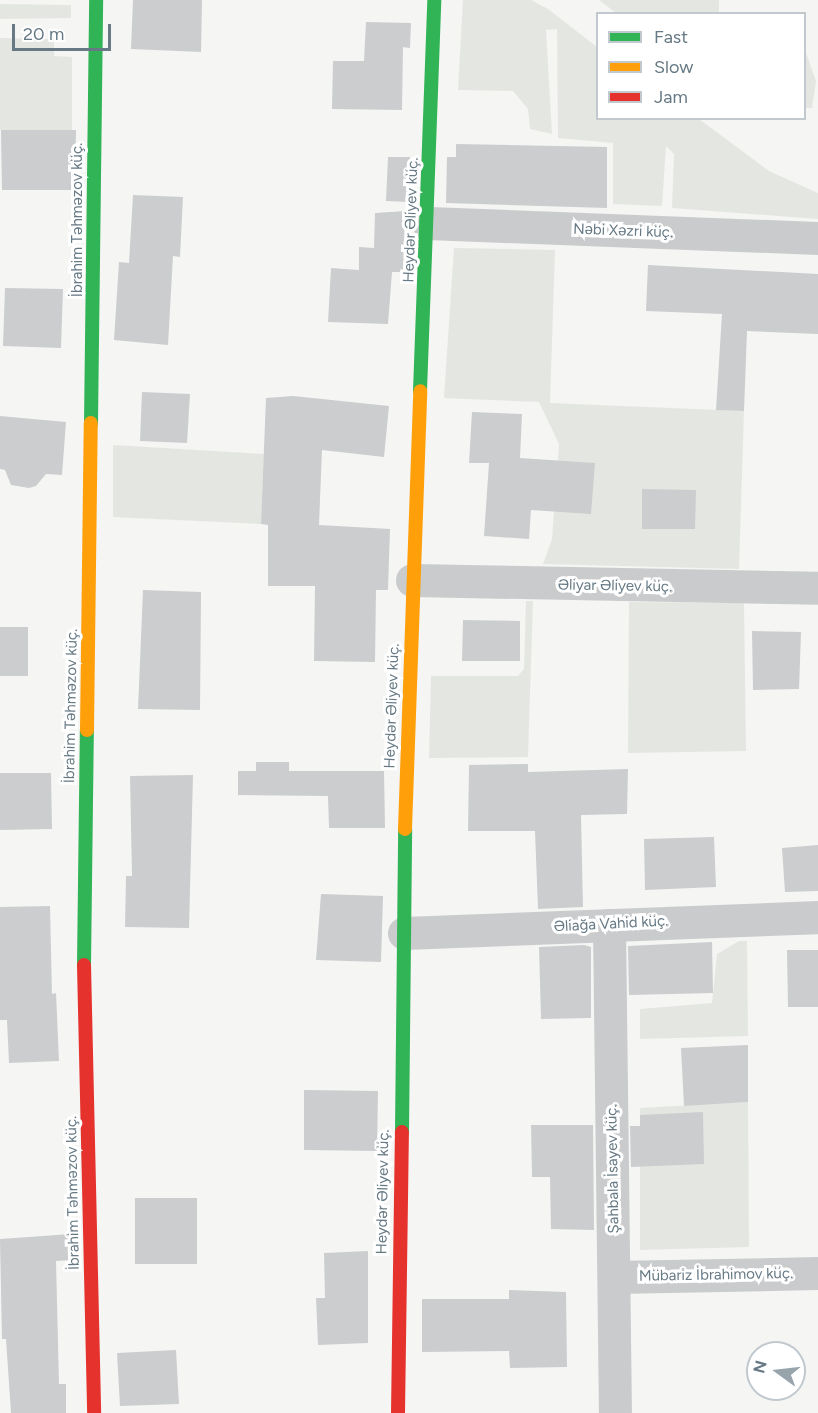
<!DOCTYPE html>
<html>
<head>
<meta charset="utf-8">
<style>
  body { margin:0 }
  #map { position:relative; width:818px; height:1413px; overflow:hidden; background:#f5f5f4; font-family:Figtree,sans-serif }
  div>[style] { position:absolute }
  .green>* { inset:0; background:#e4e7e1 }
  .building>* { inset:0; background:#cbcdce }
  .street>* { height:33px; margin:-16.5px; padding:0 16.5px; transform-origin:16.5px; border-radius:16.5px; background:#cacbcc }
  .fast>* { height:14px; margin:-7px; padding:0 7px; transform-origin:7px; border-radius:7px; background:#30b455 }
  .slow>* { height:14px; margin:-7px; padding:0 7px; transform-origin:7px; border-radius:7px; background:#ff9f0a }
  .jam>* { height:14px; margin:-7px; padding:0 7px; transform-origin:7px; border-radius:7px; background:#e5322d }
  span { translate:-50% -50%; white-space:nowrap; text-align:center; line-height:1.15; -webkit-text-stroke:6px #fff; paint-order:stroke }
  .street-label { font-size:15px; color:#667984 }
  .legend { position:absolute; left:596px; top:12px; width:210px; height:108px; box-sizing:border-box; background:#fff; border:2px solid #c2c9ce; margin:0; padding:8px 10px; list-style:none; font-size:18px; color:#667984 }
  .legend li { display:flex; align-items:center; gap:12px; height:30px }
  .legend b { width:30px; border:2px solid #c2c9ce }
  .north { position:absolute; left:746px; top:1341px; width:60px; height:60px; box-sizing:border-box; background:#fff; border:2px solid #c2c9ce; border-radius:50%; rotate:285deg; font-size:16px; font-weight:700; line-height:24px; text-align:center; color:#667984 }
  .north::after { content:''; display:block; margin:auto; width:21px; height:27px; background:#98a4ab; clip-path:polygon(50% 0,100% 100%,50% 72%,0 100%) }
  .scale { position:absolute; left:12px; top:24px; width:99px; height:27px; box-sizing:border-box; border:3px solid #667984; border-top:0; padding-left:8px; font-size:18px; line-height:21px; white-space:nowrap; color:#667984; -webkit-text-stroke:4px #fff; paint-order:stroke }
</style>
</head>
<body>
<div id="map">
  <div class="green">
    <i style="clip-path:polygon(463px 0,531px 0,548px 9px,597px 47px,598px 118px,699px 119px,769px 171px,818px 193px,818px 219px,672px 208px,674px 154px,666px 146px,662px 206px,613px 204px,613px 143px,558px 138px,557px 29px,546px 30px,552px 134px,530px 129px,528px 109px,513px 91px,458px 90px)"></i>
    <i style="clip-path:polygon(599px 0,719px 0,719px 13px,616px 13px)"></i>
    <i style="clip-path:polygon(0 4px,71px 5px,71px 18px,0 19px)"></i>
    <i style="clip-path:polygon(0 38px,54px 39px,54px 56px,72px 57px,72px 130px,0 130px)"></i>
    <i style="clip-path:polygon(805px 50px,816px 81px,812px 108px,805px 108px)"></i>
    <i style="clip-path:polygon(454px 248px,555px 250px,550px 403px,744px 411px,739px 569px,543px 564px,552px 539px,559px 444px,539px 402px,444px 398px)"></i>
    <i style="clip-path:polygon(113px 445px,264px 454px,261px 524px,113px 517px)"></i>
    <i style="clip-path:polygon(526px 601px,533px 601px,528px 757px,429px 758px,431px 676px,518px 676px,524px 669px)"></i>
    <i style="clip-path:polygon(629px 602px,744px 603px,746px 751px,628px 753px)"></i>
    <i style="clip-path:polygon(739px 941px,747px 941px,748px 1036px,640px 1039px,640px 1009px,712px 1003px,717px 954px)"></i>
    <i style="clip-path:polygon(748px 1102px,749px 1247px,640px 1250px,640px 1108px)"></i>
  </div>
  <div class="building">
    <i style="clip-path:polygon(133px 0,202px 0,201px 52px,131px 49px)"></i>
    <i style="clip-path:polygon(366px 22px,411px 23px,410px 48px,403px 47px,402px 110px,332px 109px,333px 61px,364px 61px)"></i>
    <i style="clip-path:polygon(1px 130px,76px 130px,75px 190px,2px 190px)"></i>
    <i style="clip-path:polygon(456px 144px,607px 147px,607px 208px,446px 203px,447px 157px,456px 157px)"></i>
    <i style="clip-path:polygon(388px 157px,410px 157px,408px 202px,386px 201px)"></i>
    <i style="clip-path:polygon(133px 195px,183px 197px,180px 257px,173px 256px,168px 345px,114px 340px,119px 262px,129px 263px)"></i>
    <i style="clip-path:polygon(406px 211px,405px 272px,392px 272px,388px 324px,328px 322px,331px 268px,359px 270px,359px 247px,374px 248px,375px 213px)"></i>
    <i style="clip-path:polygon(648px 265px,818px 274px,818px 334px,747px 331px,744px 411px,716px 410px,722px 314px,646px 311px)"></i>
    <i style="clip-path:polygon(5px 288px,63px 289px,61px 348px,3px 346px)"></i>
    <i style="clip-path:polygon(142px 392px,190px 394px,187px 443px,140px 441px)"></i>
    <i style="clip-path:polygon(293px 396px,389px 406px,384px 457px,322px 450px,319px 525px,390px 529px,388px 590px,376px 590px,375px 662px,314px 661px,315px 586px,268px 586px,268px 525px,261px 524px,266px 398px)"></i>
    <i style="clip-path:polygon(472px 412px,522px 414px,520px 458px,595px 463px,591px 514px,531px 510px,529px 539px,484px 536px,489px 463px,469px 463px)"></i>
    <i style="clip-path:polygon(0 416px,66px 422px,62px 475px,46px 474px,36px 486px,29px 488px,11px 485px,5px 470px,0 469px)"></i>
    <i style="clip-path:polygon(642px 489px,696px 490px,695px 529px,642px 529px)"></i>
    <i style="clip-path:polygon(143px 590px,201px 592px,200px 710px,138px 709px)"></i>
    <i style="clip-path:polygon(463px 620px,520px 621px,520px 661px,462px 661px)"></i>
    <i style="clip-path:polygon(0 627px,28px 627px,28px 676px,0 676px)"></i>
    <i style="clip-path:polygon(752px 631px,801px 632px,799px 689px,753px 690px)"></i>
    <i style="clip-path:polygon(256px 762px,289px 762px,289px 771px,384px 771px,385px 828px,329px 828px,328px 796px,238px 795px,238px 771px,256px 771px)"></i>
    <i style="clip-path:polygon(528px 764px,528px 772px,628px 769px,627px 814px,581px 815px,583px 907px,538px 909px,535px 831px,468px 831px,469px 765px)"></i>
    <i style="clip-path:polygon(0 773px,51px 773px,52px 829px,0 830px)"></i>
    <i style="clip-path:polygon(193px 775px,189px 928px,125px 927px,126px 876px,132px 876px,130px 776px)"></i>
    <i style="clip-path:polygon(714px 837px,716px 887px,645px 890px,644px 839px)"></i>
    <i style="clip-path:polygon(818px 845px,818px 891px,785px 892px,782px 848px)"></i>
    <i style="clip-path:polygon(321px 894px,383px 896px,381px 962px,316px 960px)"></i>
    <i style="clip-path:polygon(50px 906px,52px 994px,56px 993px,59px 1061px,9px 1063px,7px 1020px,0 1020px,0 907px)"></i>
    <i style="clip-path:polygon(712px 942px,713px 993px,629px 995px,628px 946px)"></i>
    <i style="clip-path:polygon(584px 945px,591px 947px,591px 1018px,541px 1019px,539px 947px)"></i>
    <i style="clip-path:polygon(787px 950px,818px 950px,818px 1007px,788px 1007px)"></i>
    <i style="clip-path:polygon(748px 1045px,748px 1102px,684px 1106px,681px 1048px)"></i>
    <i style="clip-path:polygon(304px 1090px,378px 1091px,377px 1151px,304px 1150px)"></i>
    <i style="clip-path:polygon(703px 1112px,704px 1164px,631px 1167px,630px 1126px,640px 1126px,640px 1115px)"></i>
    <i style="clip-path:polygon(531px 1125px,593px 1125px,594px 1230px,551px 1229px,550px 1177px,532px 1177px)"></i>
    <i style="clip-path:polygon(135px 1198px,197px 1198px,197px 1264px,135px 1264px)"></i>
    <i style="clip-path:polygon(71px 1234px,72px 1260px,56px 1261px,59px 1384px,66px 1384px,66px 1413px,11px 1413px,6px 1339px,2px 1339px,0 1239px)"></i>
    <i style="clip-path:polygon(368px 1251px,368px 1343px,318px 1345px,316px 1298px,325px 1298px,324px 1253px)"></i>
    <i style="clip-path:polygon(509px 1290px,566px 1292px,567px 1367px,510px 1368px,509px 1351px,422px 1352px,422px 1299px,509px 1299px)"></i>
    <i style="clip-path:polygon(176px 1350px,179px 1404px,120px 1406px,117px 1353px)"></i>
  </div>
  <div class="street">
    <i style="left:428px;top:223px;width:390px;rotate:2.2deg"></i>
    <i style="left:412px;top:580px;width:406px;rotate:1.1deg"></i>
    <i style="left:609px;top:925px;width:488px;rotate:89.3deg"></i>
    <i style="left:404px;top:933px;width:414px;rotate:-2.2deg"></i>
    <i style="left:614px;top:1277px;width:204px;rotate:-1.1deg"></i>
  </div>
  <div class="fast">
    <i style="left:420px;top:391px;width:391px;rotate:-87.9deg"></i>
    <i style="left:91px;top:423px;width:423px;rotate:-89.3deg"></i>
    <i style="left:84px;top:965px;width:235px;rotate:-89.3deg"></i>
    <i style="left:402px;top:1132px;width:303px;rotate:-89.4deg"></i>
  </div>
  <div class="slow">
    <i style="left:87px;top:730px;width:307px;rotate:-89.3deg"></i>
    <i style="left:405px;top:829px;width:438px;rotate:-88deg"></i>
  </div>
  <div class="jam">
    <i style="left:84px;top:965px;width:448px;rotate:88.7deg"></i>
    <i style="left:398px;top:1413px;width:281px;rotate:-89.2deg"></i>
  </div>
  <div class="street-label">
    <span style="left:78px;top:220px;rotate:-90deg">İbrahim Təhməzov küç.</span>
    <span style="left:411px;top:220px;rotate:-88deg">Heydər Əliyev küç.</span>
    <span style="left:623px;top:231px;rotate:2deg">Nəbi Xəzri küç.</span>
    <span style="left:615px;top:586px;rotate:1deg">Əliyar Əliyev küç.</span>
    <span style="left:71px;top:706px;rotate:-89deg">İbrahim Təhməzov küç.</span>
    <span style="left:392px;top:706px;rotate:-88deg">Heydər Əliyev küç.</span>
    <span style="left:611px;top:924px;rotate:-3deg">Əliağa Vahid küç.</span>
    <span style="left:613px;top:1169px;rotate:-91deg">Şahbala İsayev küç.</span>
    <span style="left:383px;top:1192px;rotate:-89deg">Heydər Əliyev küç.</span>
    <span style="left:73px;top:1193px;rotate:-91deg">İbrahim Təhməzov küç.</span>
    <span style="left:716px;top:1275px;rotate:-1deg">Mübariz İbrahimov küç.</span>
  </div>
  <ul class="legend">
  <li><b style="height:8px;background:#30b455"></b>Fast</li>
  <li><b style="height:8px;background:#ff9f0a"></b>Slow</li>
  <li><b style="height:8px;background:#e5322d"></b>Jam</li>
  </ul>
  <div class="north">N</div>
  <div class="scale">20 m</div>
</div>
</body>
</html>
